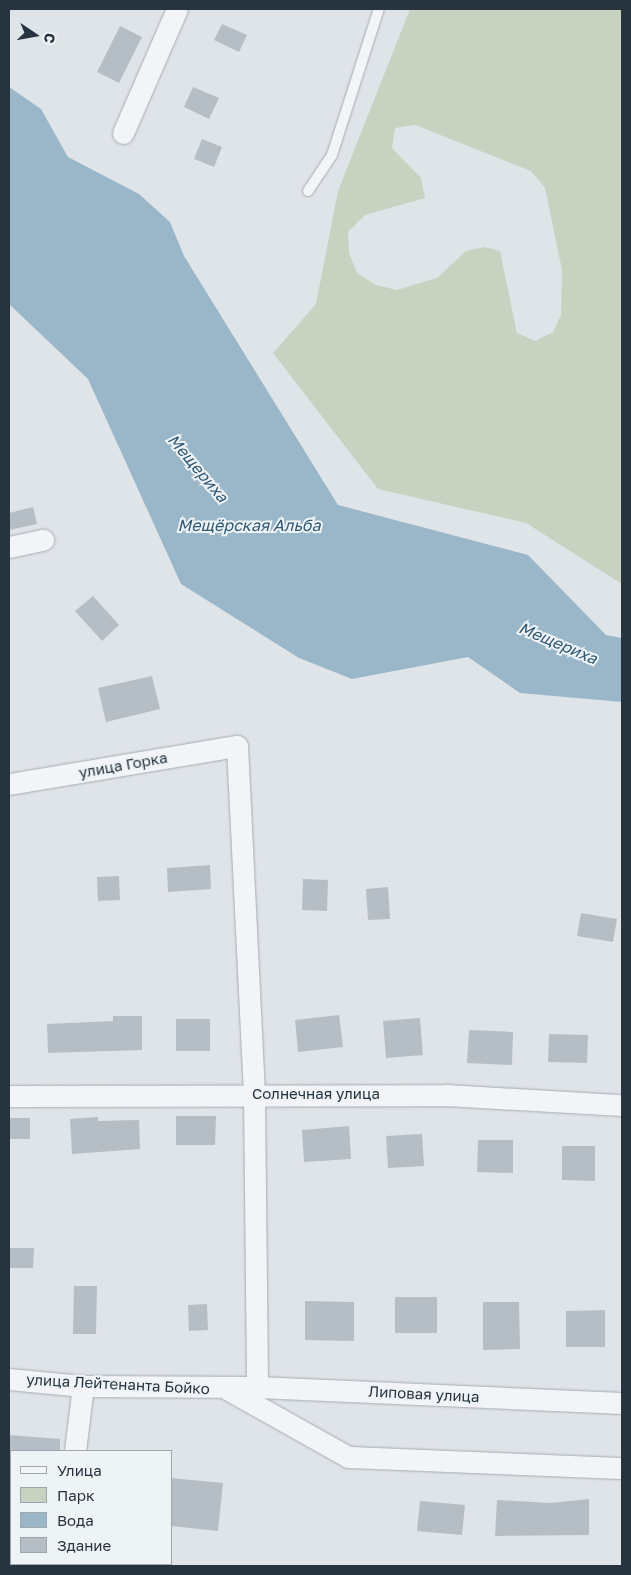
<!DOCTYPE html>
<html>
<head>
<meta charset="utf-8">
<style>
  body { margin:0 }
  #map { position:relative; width:631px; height:1575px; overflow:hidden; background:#dfe4e9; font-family:"Golos Text",sans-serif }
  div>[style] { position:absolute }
  .green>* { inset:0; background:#c7d3c0 }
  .water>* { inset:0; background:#99b7c9 }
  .building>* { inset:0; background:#b6bec5 }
  .roads { filter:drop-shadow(0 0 1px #a4acb3) drop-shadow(0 0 1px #a4acb3) }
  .service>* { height:10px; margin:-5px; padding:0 5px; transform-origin:5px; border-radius:5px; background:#f2f4f7 }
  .minor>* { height:21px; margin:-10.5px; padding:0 10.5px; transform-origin:10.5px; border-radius:10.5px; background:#f2f4f7 }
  span { translate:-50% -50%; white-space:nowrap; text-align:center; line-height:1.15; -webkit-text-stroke:4px #eef3f6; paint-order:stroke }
  .street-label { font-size:15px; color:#273440 }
  .water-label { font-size:16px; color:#315974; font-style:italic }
  .frame { position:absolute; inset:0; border:10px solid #273440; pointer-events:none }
  .legend { position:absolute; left:10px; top:1450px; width:162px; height:115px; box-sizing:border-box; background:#eef3f6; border:1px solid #9ea7ad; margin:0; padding:6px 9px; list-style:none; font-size:15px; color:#273440 }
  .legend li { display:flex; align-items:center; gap:10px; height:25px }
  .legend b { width:25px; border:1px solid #9ea7ad }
  .north { position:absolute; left:10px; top:10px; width:50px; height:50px; -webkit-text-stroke:4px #eef3f6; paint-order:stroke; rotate:102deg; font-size:14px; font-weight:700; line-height:20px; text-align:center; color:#273440 }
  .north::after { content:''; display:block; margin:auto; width:18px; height:22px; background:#273440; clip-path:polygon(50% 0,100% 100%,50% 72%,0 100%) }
</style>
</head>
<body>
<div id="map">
  <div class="green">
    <i style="clip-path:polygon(evenodd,410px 9px,622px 9px,622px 584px,526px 523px,378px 489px,273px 353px,316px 304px,338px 191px,410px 9px,415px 125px,531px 171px,545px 188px,562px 270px,561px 315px,553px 332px,535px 341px,517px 333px,500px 251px,485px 247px,466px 251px,437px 278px,397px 290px,376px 285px,357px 273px,349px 253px,348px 232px,365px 215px,425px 198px,421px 178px,392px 148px,395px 128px,415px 125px)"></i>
  </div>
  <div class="water">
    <i style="clip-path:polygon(9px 87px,41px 109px,68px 157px,139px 194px,170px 222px,184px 256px,338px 505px,528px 555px,606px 635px,622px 638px,622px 702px,520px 693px,468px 657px,352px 679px,299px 658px,181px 584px,88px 379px,9px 304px)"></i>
  </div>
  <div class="building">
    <i style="clip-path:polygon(222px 24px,247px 35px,239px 52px,214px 40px)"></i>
    <i style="clip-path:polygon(120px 26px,142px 37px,119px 83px,97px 72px)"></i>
    <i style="clip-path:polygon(193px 87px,219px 98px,209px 119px,184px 107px)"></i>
    <i style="clip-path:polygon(202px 139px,222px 147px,214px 167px,194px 159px)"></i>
    <i style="clip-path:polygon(33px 507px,37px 524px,9px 530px,9px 513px)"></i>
    <i style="clip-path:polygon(93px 596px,119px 625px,102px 641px,75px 611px)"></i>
    <i style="clip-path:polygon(152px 676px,160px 709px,106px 722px,98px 688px)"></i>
    <i style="clip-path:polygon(210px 865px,211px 889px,168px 892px,167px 868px)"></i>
    <i style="clip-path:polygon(119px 876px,120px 900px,98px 901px,97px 877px)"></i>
    <i style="clip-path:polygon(303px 879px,328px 880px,327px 911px,302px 910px)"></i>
    <i style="clip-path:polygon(388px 887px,390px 919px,368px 920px,366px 889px)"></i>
    <i style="clip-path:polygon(581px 913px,617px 919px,613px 942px,577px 936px)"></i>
    <i style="clip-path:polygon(339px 1015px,343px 1047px,298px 1052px,295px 1020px)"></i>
    <i style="clip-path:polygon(113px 1016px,142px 1016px,142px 1050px,48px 1053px,47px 1024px,113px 1021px)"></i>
    <i style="clip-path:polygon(420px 1018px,423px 1055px,386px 1058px,383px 1021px)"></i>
    <i style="clip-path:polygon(176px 1019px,210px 1019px,210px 1051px,176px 1051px)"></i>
    <i style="clip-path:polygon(469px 1030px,513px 1032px,512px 1065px,467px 1063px)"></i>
    <i style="clip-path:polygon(549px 1034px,588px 1035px,587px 1063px,548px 1062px)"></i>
    <i style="clip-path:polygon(176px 1116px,216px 1116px,215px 1145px,176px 1145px)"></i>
    <i style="clip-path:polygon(98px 1117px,98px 1121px,139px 1120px,140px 1149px,72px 1154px,70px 1119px)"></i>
    <i style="clip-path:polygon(9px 1118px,30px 1118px,30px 1139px,9px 1139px)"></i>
    <i style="clip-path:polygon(349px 1126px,351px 1159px,304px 1162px,302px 1130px)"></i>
    <i style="clip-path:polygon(422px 1134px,424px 1166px,388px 1168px,386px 1136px)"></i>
    <i style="clip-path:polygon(478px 1140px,513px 1140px,513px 1173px,477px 1172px)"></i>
    <i style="clip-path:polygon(562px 1146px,595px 1146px,595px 1181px,562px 1180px)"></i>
    <i style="clip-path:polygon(9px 1248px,34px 1248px,33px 1268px,9px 1268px)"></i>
    <i style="clip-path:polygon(74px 1286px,97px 1286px,96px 1334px,73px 1334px)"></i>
    <i style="clip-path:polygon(395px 1297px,437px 1297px,437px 1333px,395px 1333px)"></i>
    <i style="clip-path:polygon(305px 1301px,354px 1302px,354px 1341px,305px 1340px)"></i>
    <i style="clip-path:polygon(483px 1302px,519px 1302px,520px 1349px,483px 1350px)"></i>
    <i style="clip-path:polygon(207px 1304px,208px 1330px,189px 1331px,188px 1305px)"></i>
    <i style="clip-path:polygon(605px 1310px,605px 1347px,566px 1347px,566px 1311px)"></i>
    <i style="clip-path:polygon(9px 1435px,60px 1439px,60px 1451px,9px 1451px)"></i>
    <i style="clip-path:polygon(171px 1478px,223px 1483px,218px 1531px,171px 1526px)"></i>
    <i style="clip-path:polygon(589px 1499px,589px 1535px,495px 1536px,497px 1500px,550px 1503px)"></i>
    <i style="clip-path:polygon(420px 1501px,465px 1505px,462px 1535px,417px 1531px)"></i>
  </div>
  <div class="roads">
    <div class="service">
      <i style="left:308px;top:191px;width:43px;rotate:-56.3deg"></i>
      <i style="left:332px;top:155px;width:153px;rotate:-72.2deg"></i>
    </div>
    <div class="minor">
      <i style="left:123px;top:133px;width:135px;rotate:-66.5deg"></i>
      <i style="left:9px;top:547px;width:35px;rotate:-12deg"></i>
      <i style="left:9px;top:784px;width:231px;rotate:-9.5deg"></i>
      <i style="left:237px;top:746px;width:348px;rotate:87.2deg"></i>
      <i style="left:254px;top:1094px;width:293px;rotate:89.4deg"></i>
      <i style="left:9px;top:1096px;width:437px;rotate:-0.1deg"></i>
      <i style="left:446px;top:1095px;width:176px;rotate:3.3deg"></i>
      <i style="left:9px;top:1379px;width:74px;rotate:5.4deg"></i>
      <i style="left:83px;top:1386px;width:174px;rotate:0.3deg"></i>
      <i style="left:257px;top:1387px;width:365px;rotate:2.5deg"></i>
      <i style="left:227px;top:1389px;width:139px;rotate:29.3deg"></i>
      <i style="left:348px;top:1457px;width:274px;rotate:2.3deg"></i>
      <i style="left:75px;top:1451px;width:65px;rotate:-83deg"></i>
      <i style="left:63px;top:1566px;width:2px;rotate:-90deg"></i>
    </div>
  </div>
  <div class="street-label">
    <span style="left:123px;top:765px;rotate:-10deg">улица Горка</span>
    <span style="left:316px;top:1094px">Солнечная улица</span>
    <span style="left:118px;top:1384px;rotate:3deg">улица Лейтенанта Бойко</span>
    <span style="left:424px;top:1394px;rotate:3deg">Липовая улица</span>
  </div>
  <div class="water-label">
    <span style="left:198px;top:468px;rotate:50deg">Мещериха</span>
    <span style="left:249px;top:525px">Мещёрская Альба</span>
    <span style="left:558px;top:643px;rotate:23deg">Мещериха</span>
  </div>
  <div class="frame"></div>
  <ul class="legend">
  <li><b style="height:6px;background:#f2f4f7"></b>Улица</li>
  <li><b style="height:14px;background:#c7d3c0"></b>Парк</li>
  <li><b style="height:14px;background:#99b7c9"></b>Вода</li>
  <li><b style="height:14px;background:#b6bec5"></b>Здание</li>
  </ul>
  <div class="north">С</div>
</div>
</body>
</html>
